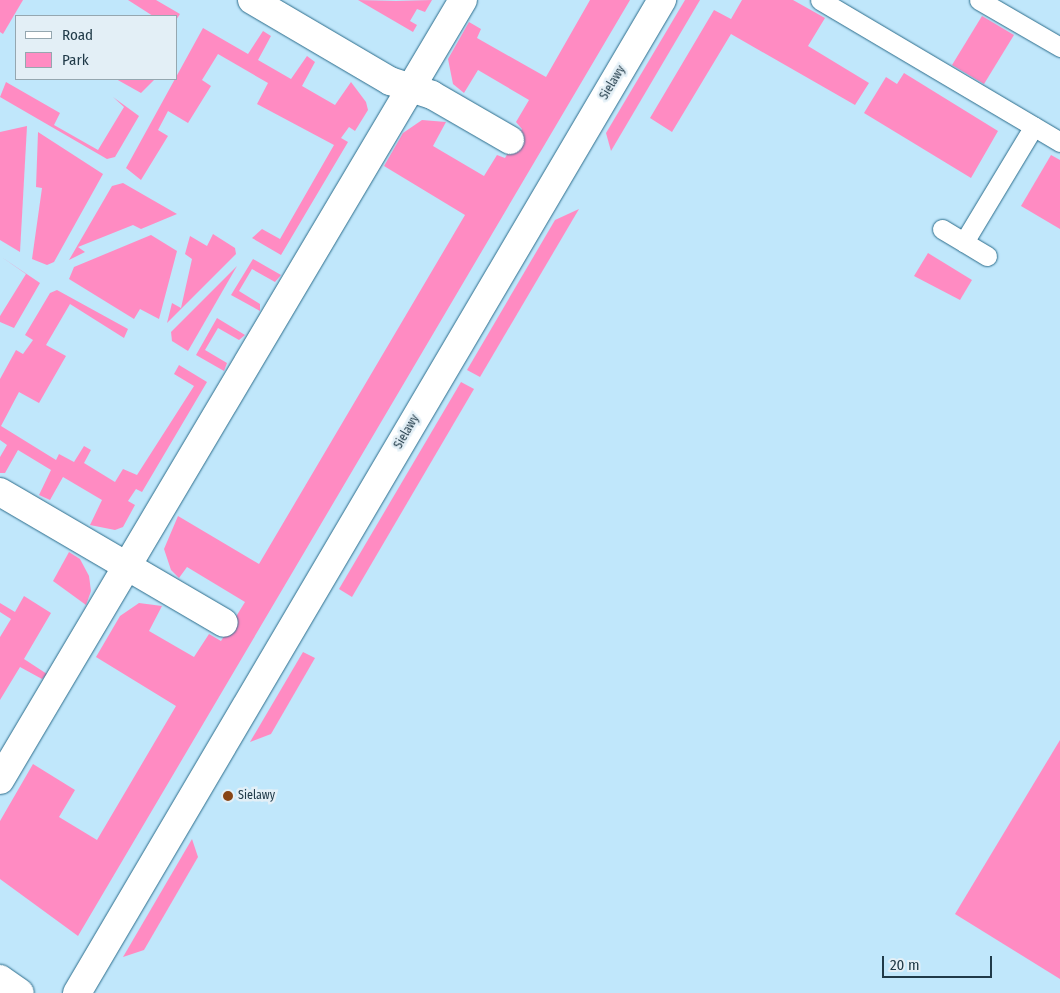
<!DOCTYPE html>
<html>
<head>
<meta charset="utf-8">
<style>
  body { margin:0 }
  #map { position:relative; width:1060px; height:993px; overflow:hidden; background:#c0e7fb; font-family:"Fira Sans Condensed",sans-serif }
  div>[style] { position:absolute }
  .green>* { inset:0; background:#ff8bc2 }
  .roads { filter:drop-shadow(0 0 1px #2b6c8b) drop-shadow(0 0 1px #2b6c8b) }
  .lane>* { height:19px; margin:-9.5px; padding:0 9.5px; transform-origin:9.5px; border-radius:9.5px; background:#fff }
  .street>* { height:28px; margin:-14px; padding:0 14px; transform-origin:14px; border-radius:14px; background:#fff }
  .dots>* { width:14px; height:14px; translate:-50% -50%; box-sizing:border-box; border:2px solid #e3eff6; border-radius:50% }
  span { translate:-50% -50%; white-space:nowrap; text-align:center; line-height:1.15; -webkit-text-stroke:5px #e3eff6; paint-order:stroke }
  .street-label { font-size:12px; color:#203a48 }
  .poi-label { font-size:12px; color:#203a48 }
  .left { translate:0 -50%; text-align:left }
  .legend { position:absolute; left:15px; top:15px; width:162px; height:65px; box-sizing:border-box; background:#e3eff6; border:1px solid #95a7b0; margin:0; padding:6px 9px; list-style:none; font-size:15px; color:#203a48 }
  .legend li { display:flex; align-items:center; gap:10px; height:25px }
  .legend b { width:25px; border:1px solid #95a7b0 }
  .scale { position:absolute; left:882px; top:956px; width:110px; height:22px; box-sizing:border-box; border:2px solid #203a48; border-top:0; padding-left:6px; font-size:15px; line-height:18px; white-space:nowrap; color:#203a48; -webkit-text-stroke:4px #e3eff6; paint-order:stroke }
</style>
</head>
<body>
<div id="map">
  <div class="green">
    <i style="clip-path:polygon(0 0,23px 0,3px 34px,0 32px)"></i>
    <i style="clip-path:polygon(128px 0,156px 0,180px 14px,176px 20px,176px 16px,153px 16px)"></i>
    <i style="clip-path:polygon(358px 0,396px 1px,432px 0,425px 12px,417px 9px,410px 21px,417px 25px,413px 32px)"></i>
    <i style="clip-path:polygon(590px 0,630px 0,78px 936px,0 879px,0 821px,33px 764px,75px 790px,59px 817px,97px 840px,176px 706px,96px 657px,120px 616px,139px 603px,162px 606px,149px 631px,194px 657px,209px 634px,221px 641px,245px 602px,187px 567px,179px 578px,171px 570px,164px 549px,178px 516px,259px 564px,465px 215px,384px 166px,403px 133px,422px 120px,446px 122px,433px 146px,484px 176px,497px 155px,505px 158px,522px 129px,516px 122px,529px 100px,478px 70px,464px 93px,453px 84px,448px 59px,469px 22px,481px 29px,477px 38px,546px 77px)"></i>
    <i style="clip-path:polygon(685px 0,700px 0,611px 151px,606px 133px)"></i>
    <i style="clip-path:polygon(742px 0,793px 0,825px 18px,808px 46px,869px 83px,855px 105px,731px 34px,672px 132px,650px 118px,714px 10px,731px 19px)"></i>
    <i style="clip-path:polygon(982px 16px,1014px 35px,984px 84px,952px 65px)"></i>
    <i style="clip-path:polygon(203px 28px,248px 54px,263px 31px,271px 36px,258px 60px,291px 79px,307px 56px,315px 62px,302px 86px,335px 105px,351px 82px,366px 102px,368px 110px,355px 131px,349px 127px,341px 138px,348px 142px,281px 255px,252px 238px,262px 229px,280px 239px,334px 145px,257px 104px,268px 83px,218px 54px,202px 80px,211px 86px,188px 123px,168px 111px,158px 130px,168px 136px,141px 180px,126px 168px)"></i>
    <i style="clip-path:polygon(904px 73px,998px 131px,971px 178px,864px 113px,886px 77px,897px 84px)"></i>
    <i style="clip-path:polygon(116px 79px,155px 79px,141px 93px)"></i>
    <i style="clip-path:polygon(6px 82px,60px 113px,54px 125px,98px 150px,124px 107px,113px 97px,139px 116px,115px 157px,107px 159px,0 97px)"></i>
    <i style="clip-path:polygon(27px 126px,20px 252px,0 240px,0 132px)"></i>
    <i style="clip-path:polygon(38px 132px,103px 174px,54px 262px,47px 265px,32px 259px,42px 188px,36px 187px)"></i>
    <i style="clip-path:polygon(1051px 155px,1060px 160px,1060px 229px,1021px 206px)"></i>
    <i style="clip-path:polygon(123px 183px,177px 214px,141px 229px,133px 225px,78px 247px,85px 252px,69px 260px,112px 186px)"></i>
    <i style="clip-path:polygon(579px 209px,480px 377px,467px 370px,555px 220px)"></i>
    <i style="clip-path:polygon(213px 234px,235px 248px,236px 254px,167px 323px,172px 303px,181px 308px,192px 259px,185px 254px,190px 236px,207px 246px)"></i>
    <i style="clip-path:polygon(151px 235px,177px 251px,159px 319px,140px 309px,134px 319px,69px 279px,74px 267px)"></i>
    <i style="clip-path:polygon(928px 253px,972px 280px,960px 300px,914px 276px)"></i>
    <i style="clip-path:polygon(0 256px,40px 283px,14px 328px,0 322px,0 316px,26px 274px)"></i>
    <i style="clip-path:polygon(253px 259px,281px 275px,275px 282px,252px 269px,239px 291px,260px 304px,260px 311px,231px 295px)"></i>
    <i style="clip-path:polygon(237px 266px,188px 351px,172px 341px,171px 332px)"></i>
    <i style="clip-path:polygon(57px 290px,128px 329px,124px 338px,70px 304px,46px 345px,66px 356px,39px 403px,19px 392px,1px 426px,56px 460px,59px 454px,74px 462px,84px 446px,91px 450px,84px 463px,115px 482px,123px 469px,137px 475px,194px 386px,174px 374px,179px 365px,207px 382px,142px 492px,136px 489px,128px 501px,135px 505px,123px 527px,115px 530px,90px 525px,102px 500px,63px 477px,50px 500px,39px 495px,51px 470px,18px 450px,5px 473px,0 473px,0 457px,7px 445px,0 440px,0 379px,16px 350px,23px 354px,33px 340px,25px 335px,50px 293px)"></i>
    <i style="clip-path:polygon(217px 318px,245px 335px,239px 340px,218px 328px,205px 350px,227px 363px,224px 371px,196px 355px)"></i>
    <i style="clip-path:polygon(461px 382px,474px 389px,352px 597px,339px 589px)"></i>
    <i style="clip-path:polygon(69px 552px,80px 559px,89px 576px,91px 591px,86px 605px,53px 581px)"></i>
    <i style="clip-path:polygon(24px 596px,51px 613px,24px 659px,47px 674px,42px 679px,20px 667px,0 700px,0 637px,11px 619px,0 612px,0 603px,15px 612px)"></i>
    <i style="clip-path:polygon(303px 652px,315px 658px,271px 734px,250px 742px)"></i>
    <i style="clip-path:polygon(1060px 740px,1060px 979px,955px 914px)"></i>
    <i style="clip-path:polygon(192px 839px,198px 857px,144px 950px,123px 957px)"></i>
  </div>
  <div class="roads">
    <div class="lane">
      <i style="left:820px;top:0;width:279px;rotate:30.6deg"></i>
      <i style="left:979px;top:0;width:94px;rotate:30.1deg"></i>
      <i style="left:942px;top:229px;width:26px;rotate:31deg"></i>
      <i style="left:987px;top:256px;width:27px;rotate:-149deg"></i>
      <i style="left:964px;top:242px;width:135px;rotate:-58.9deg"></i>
    </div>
    <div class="street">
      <i style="left:252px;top:0;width:160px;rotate:30.4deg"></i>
      <i style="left:390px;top:81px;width:44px;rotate:18.4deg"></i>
      <i style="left:432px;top:95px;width:90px;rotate:30deg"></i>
      <i style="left:0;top:492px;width:259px;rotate:30.3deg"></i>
      <i style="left:0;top:780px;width:907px;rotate:-59.31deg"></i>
      <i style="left:0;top:979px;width:24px;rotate:35deg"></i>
      <i style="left:77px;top:993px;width:1153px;rotate:-59.5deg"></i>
    </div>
  </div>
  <div class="dots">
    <i style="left:228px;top:796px;background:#884515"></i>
  </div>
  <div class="street-label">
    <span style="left:613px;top:83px;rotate:-59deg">Sielawy</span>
    <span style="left:407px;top:432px;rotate:-60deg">Sielawy</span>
  </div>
  <div class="poi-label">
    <span class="left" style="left:238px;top:796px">Sielawy</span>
  </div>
  <ul class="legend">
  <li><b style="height:6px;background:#fff"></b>Road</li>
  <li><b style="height:14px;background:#ff8bc2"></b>Park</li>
  </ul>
  <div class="scale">20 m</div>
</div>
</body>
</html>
